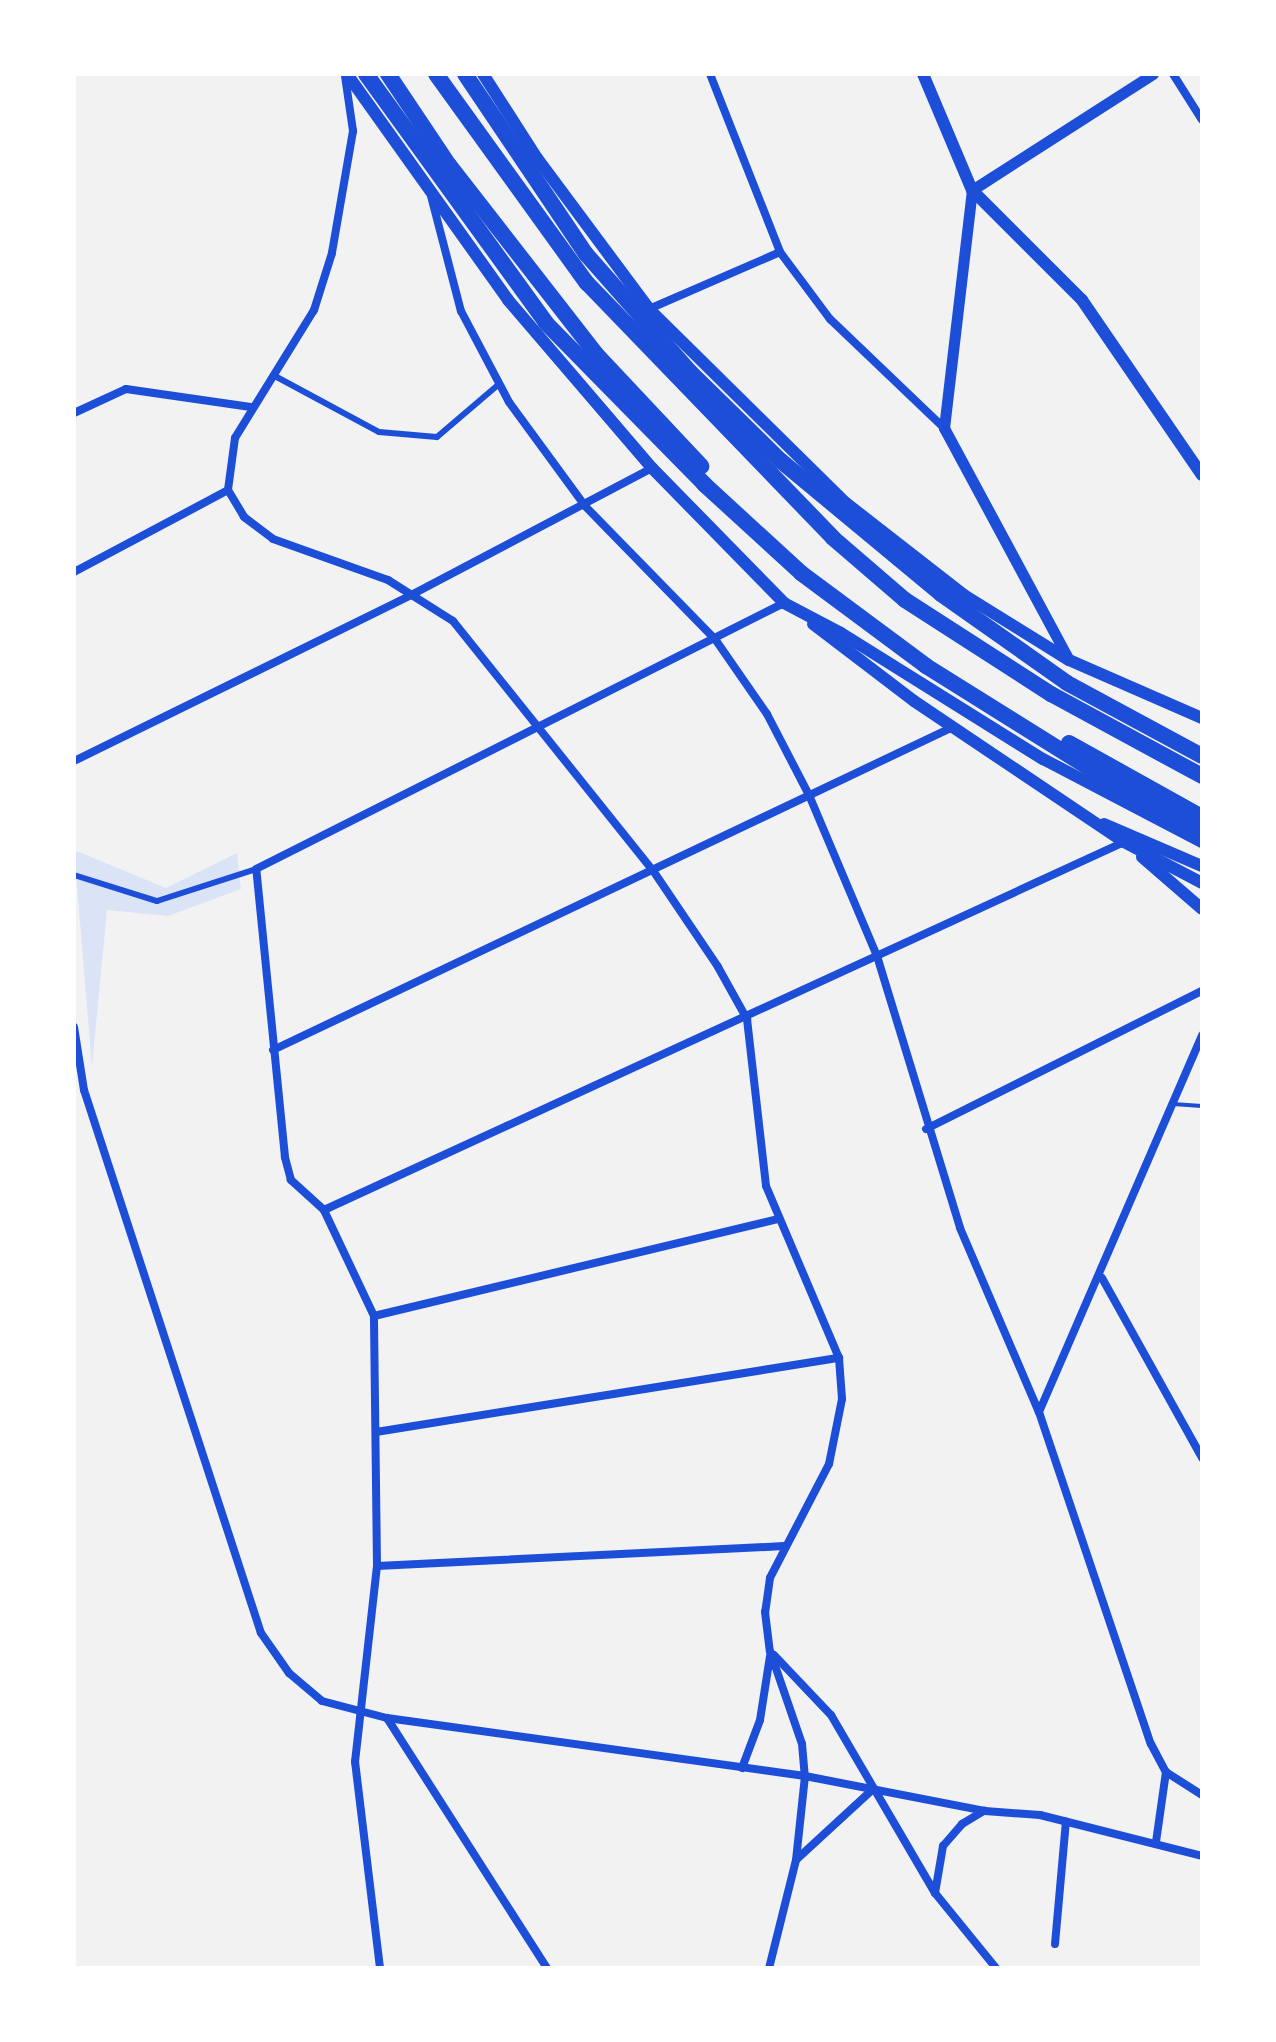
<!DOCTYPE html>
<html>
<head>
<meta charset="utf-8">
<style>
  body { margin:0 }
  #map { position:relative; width:1276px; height:2042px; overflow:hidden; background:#f2f2f2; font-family:"PT Sans",sans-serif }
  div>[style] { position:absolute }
  .green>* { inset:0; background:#dbe4f7 }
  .service>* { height:4px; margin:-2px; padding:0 2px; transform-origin:2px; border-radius:2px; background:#1d4ed8 }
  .pedestrian>* { height:6px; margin:-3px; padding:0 3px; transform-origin:3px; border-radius:3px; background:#1d4ed8 }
  .minor>* { height:8px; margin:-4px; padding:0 4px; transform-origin:4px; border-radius:4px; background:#1d4ed8 }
  .tertiary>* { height:11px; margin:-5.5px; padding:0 5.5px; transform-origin:5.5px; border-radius:5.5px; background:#1d4ed8 }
  .secondary>* { height:12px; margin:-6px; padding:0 6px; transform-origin:6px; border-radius:6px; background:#1d4ed8 }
  .motorway>* { height:16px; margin:-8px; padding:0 8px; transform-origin:8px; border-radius:8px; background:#1d4ed8 }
  span { translate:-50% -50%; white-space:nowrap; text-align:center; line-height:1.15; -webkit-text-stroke:7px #fff; paint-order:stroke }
  .frame { position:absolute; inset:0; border:76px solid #fff; pointer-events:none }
</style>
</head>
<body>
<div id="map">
  <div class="green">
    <i style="clip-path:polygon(74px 850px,166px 888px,237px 853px,241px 889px,168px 916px,107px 910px,92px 1067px)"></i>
  </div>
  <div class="service">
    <i style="left:1173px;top:1104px;width:29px;rotate:4deg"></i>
  </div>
  <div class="pedestrian">
    <i style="left:273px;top:375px;width:120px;rotate:28.3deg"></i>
    <i style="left:379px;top:432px;width:58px;rotate:4.9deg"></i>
    <i style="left:437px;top:437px;width:82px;rotate:-40.5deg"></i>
    <i style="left:74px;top:875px;width:87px;rotate:17.4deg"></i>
    <i style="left:157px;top:901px;width:104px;rotate:-17.9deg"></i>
  </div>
  <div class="minor">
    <i style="left:710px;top:74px;width:191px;rotate:68.5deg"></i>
    <i style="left:780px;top:252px;width:84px;rotate:53.3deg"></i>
    <i style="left:830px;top:319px;width:158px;rotate:43.7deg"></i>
    <i style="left:1173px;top:74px;width:54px;rotate:57.8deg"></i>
    <i style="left:345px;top:76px;width:56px;rotate:81.7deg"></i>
    <i style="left:353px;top:131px;width:124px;rotate:99.8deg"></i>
    <i style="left:332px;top:253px;width:60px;rotate:107.5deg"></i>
    <i style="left:314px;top:310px;width:150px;rotate:121.7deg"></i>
    <i style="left:235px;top:438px;width:52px;rotate:97.7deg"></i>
    <i style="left:228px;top:490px;width:31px;rotate:59deg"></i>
    <i style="left:244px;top:517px;width:36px;rotate:37deg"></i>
    <i style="left:273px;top:539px;width:122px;rotate:19.6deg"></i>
    <i style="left:388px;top:580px;width:77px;rotate:32.2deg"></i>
    <i style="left:453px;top:621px;width:318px;rotate:51.3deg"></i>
    <i style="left:652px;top:869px;width:118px;rotate:56deg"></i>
    <i style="left:718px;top:967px;width:60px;rotate:60.9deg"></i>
    <i style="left:747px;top:1019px;width:168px;rotate:83.5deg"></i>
    <i style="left:766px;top:1186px;width:187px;rotate:67deg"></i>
    <i style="left:839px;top:1358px;width:41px;rotate:85.8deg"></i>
    <i style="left:842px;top:1399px;width:66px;rotate:101.3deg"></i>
    <i style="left:829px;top:1464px;width:128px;rotate:117.4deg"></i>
    <i style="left:770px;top:1578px;width:34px;rotate:98deg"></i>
    <i style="left:765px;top:1612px;width:39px;rotate:83deg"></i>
    <i style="left:770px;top:1651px;width:98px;rotate:71deg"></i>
    <i style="left:802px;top:1744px;width:32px;rotate:85deg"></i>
    <i style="left:805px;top:1776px;width:84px;rotate:96.1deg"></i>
    <i style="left:796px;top:1860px;width:111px;rotate:104deg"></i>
    <i style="left:431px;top:196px;width:119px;rotate:75.4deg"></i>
    <i style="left:461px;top:311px;width:103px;rotate:62.2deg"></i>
    <i style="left:509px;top:402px;width:129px;rotate:53.8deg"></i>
    <i style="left:585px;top:506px;width:186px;rotate:45.7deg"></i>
    <i style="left:715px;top:639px;width:91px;rotate:55.3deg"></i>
    <i style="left:767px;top:714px;width:91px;rotate:62.6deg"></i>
    <i style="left:809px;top:795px;width:175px;rotate:67.1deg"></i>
    <i style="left:877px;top:956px;width:284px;rotate:73deg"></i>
    <i style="left:960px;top:1228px;width:200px;rotate:66.8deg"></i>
    <i style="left:1039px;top:1412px;width:350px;rotate:71.4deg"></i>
    <i style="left:1151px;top:1744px;width:32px;rotate:62deg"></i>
    <i style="left:1166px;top:1772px;width:43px;rotate:32.6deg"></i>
    <i style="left:649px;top:309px;width:143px;rotate:-23.5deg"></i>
    <i style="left:74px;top:413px;width:57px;rotate:-24.8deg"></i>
    <i style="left:126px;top:389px;width:126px;rotate:8.2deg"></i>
    <i style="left:74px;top:572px;width:174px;rotate:-28deg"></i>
    <i style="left:74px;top:761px;width:380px;rotate:-26.2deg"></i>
    <i style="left:415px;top:593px;width:268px;rotate:-27.8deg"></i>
    <i style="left:74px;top:1027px;width:64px;rotate:81deg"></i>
    <i style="left:84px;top:1090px;width:571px;rotate:71.95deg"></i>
    <i style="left:261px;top:1633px;width:49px;rotate:55deg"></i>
    <i style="left:289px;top:1673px;width:43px;rotate:40.3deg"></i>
    <i style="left:322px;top:1701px;width:67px;rotate:14.7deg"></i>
    <i style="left:387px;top:1718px;width:422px;rotate:7.9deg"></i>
    <i style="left:805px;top:1776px;width:183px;rotate:11deg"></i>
    <i style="left:985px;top:1811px;width:55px;rotate:4.2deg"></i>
    <i style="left:1040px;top:1815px;width:167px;rotate:14.2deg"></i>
    <i style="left:273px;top:1050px;width:753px;rotate:-25.41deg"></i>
    <i style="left:926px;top:1129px;width:309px;rotate:-26.6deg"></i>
    <i style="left:324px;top:1210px;width:881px;rotate:-24.7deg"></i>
    <i style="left:1102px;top:1278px;width:206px;rotate:60.9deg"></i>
    <i style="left:374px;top:1316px;width:415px;rotate:-13.5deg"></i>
    <i style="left:1039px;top:1412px;width:411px;rotate:-66.6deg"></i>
    <i style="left:376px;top:1432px;width:469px;rotate:-9.1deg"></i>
    <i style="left:377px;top:1566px;width:407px;rotate:-2.8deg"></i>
    <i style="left:774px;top:1655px;width:83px;rotate:46.5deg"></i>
    <i style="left:831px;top:1715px;width:206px;rotate:59.7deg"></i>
    <i style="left:935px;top:1893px;width:97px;rotate:50.9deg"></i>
    <i style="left:387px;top:1718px;width:297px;rotate:57.4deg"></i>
    <i style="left:742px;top:1768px;width:51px;rotate:-69.4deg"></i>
    <i style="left:760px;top:1720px;width:65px;rotate:-81.1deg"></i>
    <i style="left:1156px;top:1842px;width:71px;rotate:-81.9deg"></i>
    <i style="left:797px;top:1859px;width:103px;rotate:-42.6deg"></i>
    <i style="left:935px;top:1893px;width:48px;rotate:-80.3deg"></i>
    <i style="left:943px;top:1846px;width:29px;rotate:-49deg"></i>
    <i style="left:962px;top:1824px;width:26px;rotate:-31deg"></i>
    <i style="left:1055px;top:1944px;width:123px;rotate:-84.9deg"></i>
    <i style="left:380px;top:1968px;width:208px;rotate:-96.9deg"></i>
    <i style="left:355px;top:1762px;width:197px;rotate:-83.6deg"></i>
    <i style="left:377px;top:1566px;width:250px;rotate:-90.7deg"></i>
    <i style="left:374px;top:1316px;width:117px;rotate:-115.3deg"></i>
    <i style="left:324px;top:1210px;width:45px;rotate:-137.7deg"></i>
    <i style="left:291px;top:1180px;width:24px;rotate:-105deg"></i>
    <i style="left:285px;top:1157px;width:289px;rotate:-95.7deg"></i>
    <i style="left:256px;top:869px;width:591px;rotate:-26.74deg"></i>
  </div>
  <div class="tertiary">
    <i style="left:1069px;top:660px;width:264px;rotate:-118.3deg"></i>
    <i style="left:944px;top:428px;width:240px;rotate:-83.3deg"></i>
    <i style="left:972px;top:190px;width:215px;rotate:-32.7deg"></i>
  </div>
  <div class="secondary">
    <i style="left:347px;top:74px;width:277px;rotate:54.5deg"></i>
    <i style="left:508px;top:300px;width:221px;rotate:49.4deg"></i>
    <i style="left:652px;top:468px;width:189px;rotate:45.6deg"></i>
    <i style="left:784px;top:603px;width:64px;rotate:27.8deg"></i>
    <i style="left:841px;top:633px;width:238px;rotate:32deg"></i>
    <i style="left:1043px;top:759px;width:179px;rotate:27.6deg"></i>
    <i style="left:483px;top:74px;width:100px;rotate:57.3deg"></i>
    <i style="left:537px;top:158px;width:188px;rotate:53.4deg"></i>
    <i style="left:649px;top:309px;width:276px;rotate:44.6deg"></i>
    <i style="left:846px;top:503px;width:150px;rotate:37.9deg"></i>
    <i style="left:964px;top:595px;width:123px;rotate:31.8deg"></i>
    <i style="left:1069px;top:660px;width:145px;rotate:23.6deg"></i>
    <i style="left:923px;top:74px;width:126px;rotate:67.1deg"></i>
    <i style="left:972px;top:190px;width:156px;rotate:45deg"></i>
    <i style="left:1082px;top:300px;width:212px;rotate:55.6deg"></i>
    <i style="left:813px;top:624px;width:127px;rotate:37.3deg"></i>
    <i style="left:914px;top:701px;width:253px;rotate:33.9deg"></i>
    <i style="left:1124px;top:842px;width:88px;rotate:27.7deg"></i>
    <i style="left:1104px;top:824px;width:107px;rotate:23.2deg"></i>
    <i style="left:1142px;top:857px;width:79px;rotate:40.9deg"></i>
  </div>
  <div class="motorway">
    <i style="left:366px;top:74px;width:307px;rotate:54.1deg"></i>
    <i style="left:546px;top:323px;width:226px;rotate:45.5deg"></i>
    <i style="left:704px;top:484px;width:132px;rotate:42.5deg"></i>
    <i style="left:801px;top:573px;width:156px;rotate:36.6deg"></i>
    <i style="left:926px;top:666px;width:195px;rotate:32deg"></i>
    <i style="left:1091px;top:769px;width:127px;rotate:28.8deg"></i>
    <i style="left:388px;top:74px;width:110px;rotate:56.2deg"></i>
    <i style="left:449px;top:165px;width:239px;rotate:52.1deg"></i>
    <i style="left:596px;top:354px;width:154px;rotate:46.8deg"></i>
    <i style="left:436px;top:74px;width:258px;rotate:54.2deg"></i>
    <i style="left:587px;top:283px;width:354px;rotate:46deg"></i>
    <i style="left:833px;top:538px;width:95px;rotate:40.7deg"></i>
    <i style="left:905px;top:600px;width:174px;rotate:32.8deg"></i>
    <i style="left:1051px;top:694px;width:172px;rotate:28.5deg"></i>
    <i style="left:465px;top:74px;width:217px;rotate:56.1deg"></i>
    <i style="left:586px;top:254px;width:157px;rotate:48.6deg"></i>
    <i style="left:690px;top:372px;width:127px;rotate:44.4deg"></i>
    <i style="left:781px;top:461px;width:208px;rotate:39.7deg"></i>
    <i style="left:941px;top:594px;width:154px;rotate:35.2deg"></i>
    <i style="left:1067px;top:683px;width:153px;rotate:28.4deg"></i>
    <i style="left:1069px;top:743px;width:152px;rotate:29.1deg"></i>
  </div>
  <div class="frame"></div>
</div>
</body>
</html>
